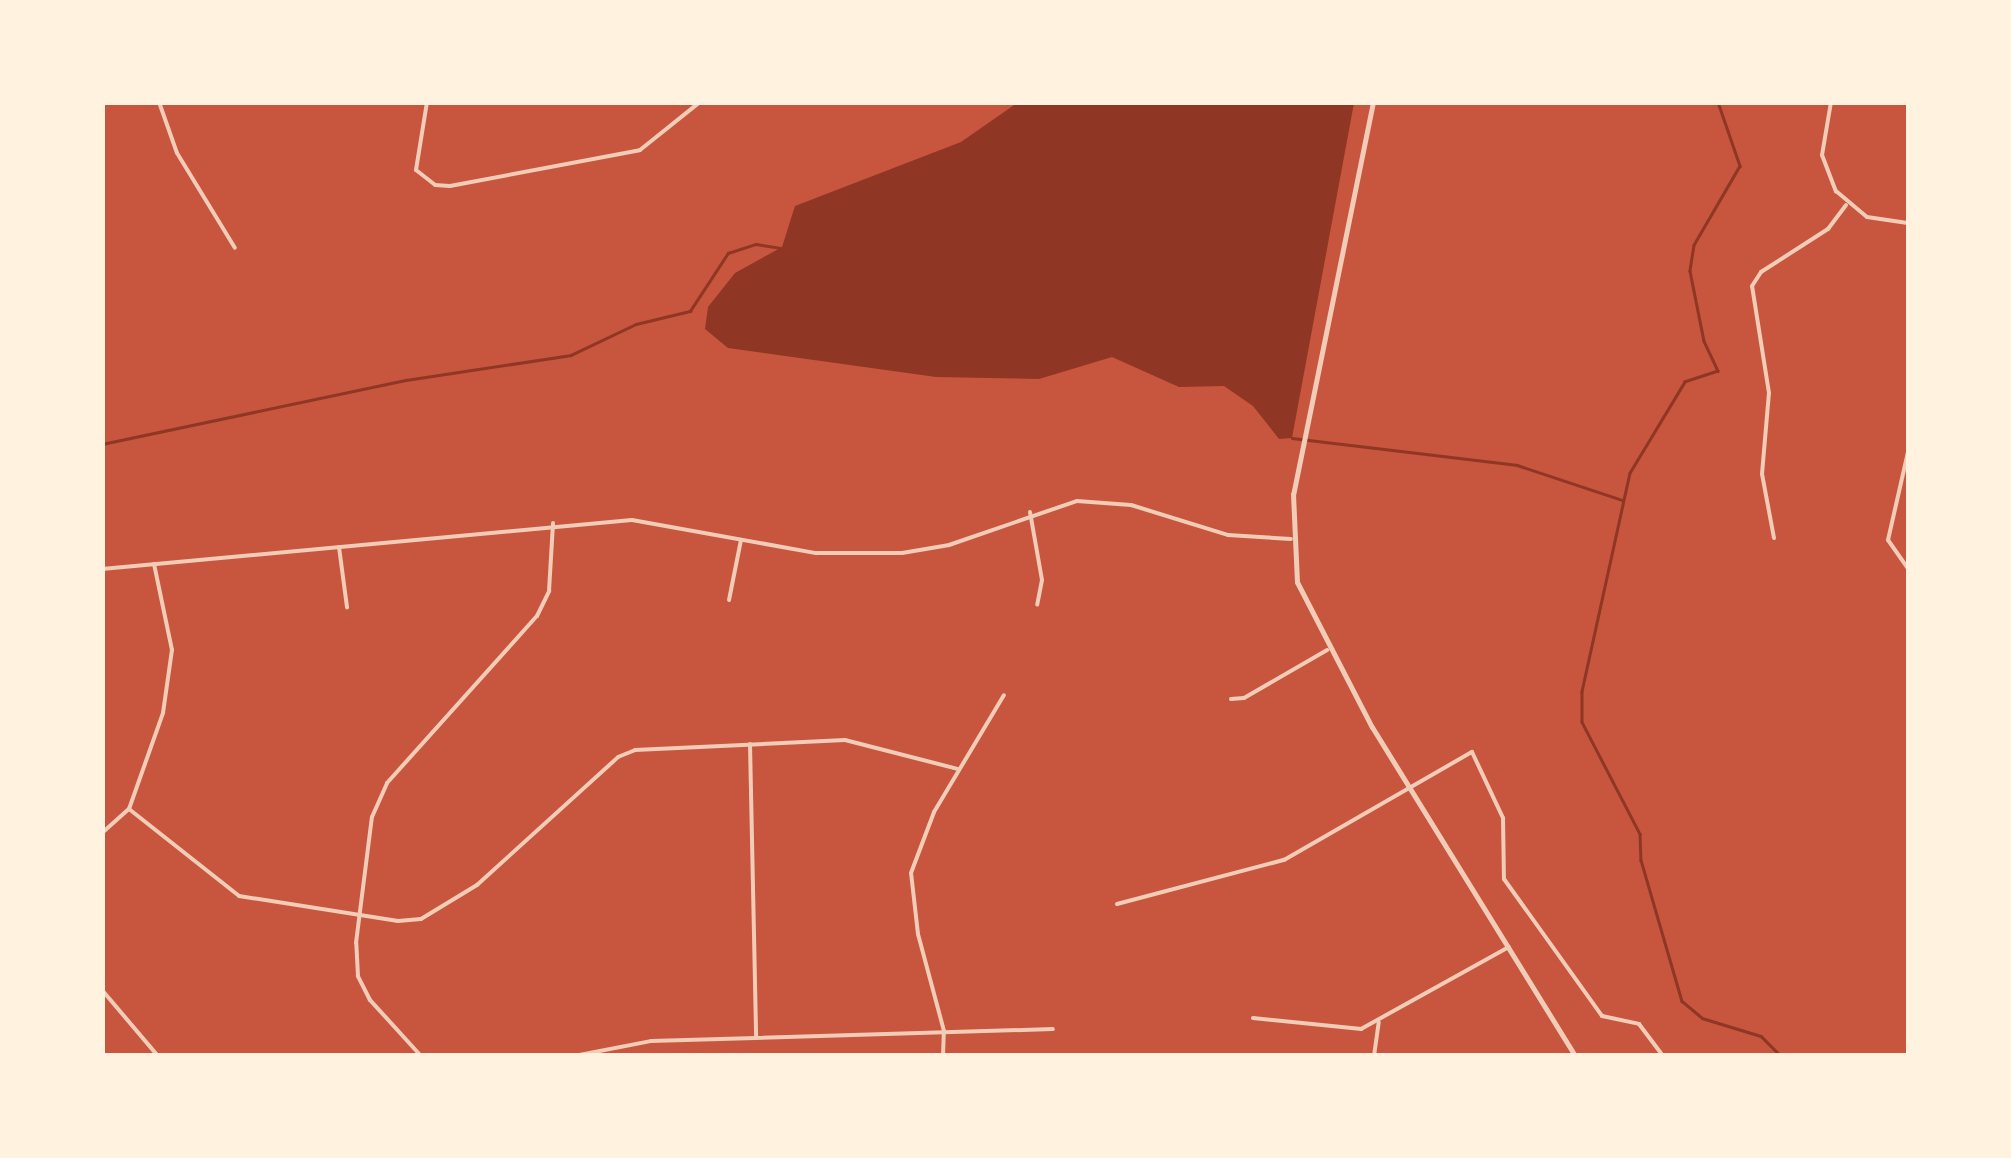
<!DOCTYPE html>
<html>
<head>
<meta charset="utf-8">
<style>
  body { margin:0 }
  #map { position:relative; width:2011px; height:1158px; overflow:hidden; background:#c8553d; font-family:Cabin,sans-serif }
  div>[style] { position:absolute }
  .water>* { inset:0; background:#8f3625 }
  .stream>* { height:2.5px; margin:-1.25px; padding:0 1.25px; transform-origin:1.25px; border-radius:1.25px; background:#8f3625 }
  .minor>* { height:4px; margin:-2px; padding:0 2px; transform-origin:2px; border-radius:2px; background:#f1ccb7 }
  .tertiary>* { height:5px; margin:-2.5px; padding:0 2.5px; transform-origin:2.5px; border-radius:2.5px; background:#f1ccb7 }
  span { translate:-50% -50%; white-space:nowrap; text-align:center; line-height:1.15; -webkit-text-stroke:8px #fff3e0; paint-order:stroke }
  .frame { position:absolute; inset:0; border:105px solid #fff3e0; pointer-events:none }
</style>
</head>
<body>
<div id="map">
  <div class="water">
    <i style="clip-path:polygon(1017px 103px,1354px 103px,1292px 438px,1279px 439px,1253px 406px,1224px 386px,1179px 387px,1112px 357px,1039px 379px,936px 377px,728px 348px,705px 329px,708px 307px,735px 273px,782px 247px,795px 206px,961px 142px)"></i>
  </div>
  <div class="stream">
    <i style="left:1718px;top:102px;width:68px;rotate:71deg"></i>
    <i style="left:1740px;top:166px;width:91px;rotate:120.2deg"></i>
    <i style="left:1694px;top:245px;width:26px;rotate:99deg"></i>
    <i style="left:1690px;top:271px;width:71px;rotate:78.7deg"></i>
    <i style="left:1704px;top:341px;width:33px;rotate:65deg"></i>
    <i style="left:1718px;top:371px;width:35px;rotate:162deg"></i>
    <i style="left:1685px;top:382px;width:106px;rotate:121.1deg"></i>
    <i style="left:1630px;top:473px;width:224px;rotate:102.4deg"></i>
    <i style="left:1582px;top:692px;width:30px;rotate:90deg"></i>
    <i style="left:1582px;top:722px;width:126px;rotate:62.6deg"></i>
    <i style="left:1640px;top:834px;width:26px;rotate:88deg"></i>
    <i style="left:1641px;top:860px;width:147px;rotate:73.8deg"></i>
    <i style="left:1682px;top:1001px;width:26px;rotate:40deg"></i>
    <i style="left:1702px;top:1018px;width:62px;rotate:17deg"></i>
    <i style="left:1761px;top:1036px;width:28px;rotate:45deg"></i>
    <i style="left:1292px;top:438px;width:227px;rotate:6.8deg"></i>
    <i style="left:1517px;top:465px;width:111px;rotate:18.4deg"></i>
    <i style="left:102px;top:444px;width:311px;rotate:-11.9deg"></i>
    <i style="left:406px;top:380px;width:167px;rotate:-8.6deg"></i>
    <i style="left:571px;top:355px;width:72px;rotate:-25.5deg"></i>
    <i style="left:636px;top:324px;width:56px;rotate:-13.5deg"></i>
    <i style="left:690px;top:311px;width:69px;rotate:-56.8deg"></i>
    <i style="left:728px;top:253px;width:29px;rotate:-18deg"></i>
    <i style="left:756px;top:244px;width:26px;rotate:9deg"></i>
  </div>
  <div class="minor">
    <i style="left:159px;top:102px;width:54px;rotate:70.6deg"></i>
    <i style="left:177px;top:153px;width:111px;rotate:58.6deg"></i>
    <i style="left:427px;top:102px;width:69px;rotate:99.2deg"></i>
    <i style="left:416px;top:170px;width:24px;rotate:38deg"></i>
    <i style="left:435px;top:185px;width:15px;rotate:4deg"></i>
    <i style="left:450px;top:186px;width:193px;rotate:-10.7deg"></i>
    <i style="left:640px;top:150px;width:77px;rotate:-38.7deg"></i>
    <i style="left:1831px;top:102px;width:54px;rotate:99.6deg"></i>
    <i style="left:1822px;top:155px;width:39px;rotate:69deg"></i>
    <i style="left:1836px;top:191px;width:40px;rotate:40deg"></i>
    <i style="left:1867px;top:217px;width:41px;rotate:8.3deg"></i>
    <i style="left:1846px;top:102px;width:35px"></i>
    <i style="left:1908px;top:452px;width:90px;rotate:102.8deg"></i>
    <i style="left:1888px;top:540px;width:35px;rotate:55deg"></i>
    <i style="left:1030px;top:512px;width:69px;rotate:80deg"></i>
    <i style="left:1042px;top:580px;width:25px;rotate:101deg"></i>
    <i style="left:1774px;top:538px;width:65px;rotate:-100.6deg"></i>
    <i style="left:1762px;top:474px;width:81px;rotate:-85.1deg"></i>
    <i style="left:1769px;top:393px;width:108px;rotate:-99deg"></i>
    <i style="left:1752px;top:286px;width:17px;rotate:-57deg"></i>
    <i style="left:1761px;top:272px;width:80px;rotate:-32.7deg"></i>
    <i style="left:1828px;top:229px;width:30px;rotate:-53deg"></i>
    <i style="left:339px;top:547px;width:61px;rotate:82.4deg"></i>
    <i style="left:102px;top:569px;width:532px;rotate:-5.28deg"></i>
    <i style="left:632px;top:520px;width:187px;rotate:10.2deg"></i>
    <i style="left:816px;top:553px;width:86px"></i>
    <i style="left:902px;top:553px;width:48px;rotate:-9.7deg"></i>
    <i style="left:949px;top:545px;width:135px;rotate:-19deg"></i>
    <i style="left:1077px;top:501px;width:54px;rotate:4.2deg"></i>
    <i style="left:1131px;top:505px;width:102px;rotate:17.2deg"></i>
    <i style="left:1228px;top:535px;width:63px;rotate:3.6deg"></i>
    <i style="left:729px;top:600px;width:61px;rotate:-78.7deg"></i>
    <i style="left:1231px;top:699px;width:13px;rotate:-4deg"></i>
    <i style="left:1244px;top:698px;width:96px;rotate:-30deg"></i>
    <i style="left:750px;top:744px;width:293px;rotate:88.8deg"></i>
    <i style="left:129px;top:809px;width:140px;rotate:38.3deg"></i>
    <i style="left:239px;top:896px;width:161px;rotate:8.9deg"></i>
    <i style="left:398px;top:921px;width:23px;rotate:-5deg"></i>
    <i style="left:421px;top:919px;width:66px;rotate:-31.3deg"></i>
    <i style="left:477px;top:885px;width:190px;rotate:-42.2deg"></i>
    <i style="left:618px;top:757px;width:18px;rotate:-22deg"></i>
    <i style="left:635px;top:750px;width:210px;rotate:-2.7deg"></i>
    <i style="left:845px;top:740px;width:117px;rotate:14.4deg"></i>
    <i style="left:102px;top:833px;width:36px;rotate:-42deg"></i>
    <i style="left:129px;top:809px;width:102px;rotate:-70.5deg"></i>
    <i style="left:163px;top:713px;width:64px;rotate:-81.9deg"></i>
    <i style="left:172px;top:650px;width:88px;rotate:-101.8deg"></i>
    <i style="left:1117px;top:904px;width:173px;rotate:-14.8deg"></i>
    <i style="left:1284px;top:860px;width:217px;rotate:-29.9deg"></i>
    <i style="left:1472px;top:752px;width:73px;rotate:64.8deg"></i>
    <i style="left:1503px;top:818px;width:61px;rotate:89.1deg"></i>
    <i style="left:1504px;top:879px;width:168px;rotate:54.4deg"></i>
    <i style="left:1602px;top:1016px;width:38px;rotate:12deg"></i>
    <i style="left:1639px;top:1024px;width:40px;rotate:53deg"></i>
    <i style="left:102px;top:990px;width:87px;rotate:49.7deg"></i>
    <i style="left:1253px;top:1018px;width:109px;rotate:5.8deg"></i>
    <i style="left:1361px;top:1029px;width:169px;rotate:-29deg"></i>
    <i style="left:421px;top:1056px;width:76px;rotate:-132.3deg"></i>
    <i style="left:370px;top:1000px;width:27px;rotate:-117deg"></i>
    <i style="left:358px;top:976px;width:33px;rotate:-93deg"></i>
    <i style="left:356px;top:943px;width:127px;rotate:-82.8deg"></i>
    <i style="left:372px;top:817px;width:37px;rotate:-66deg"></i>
    <i style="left:387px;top:783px;width:224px;rotate:-48.1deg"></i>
    <i style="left:537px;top:616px;width:28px;rotate:-64deg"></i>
    <i style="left:549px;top:591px;width:68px;rotate:-86.6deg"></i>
    <i style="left:574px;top:1056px;width:78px;rotate:-11deg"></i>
    <i style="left:651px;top:1041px;width:402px;rotate:-1.7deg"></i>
    <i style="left:943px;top:1056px;width:25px;rotate:-88deg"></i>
    <i style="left:944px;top:1031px;width:100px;rotate:-105deg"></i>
    <i style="left:918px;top:934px;width:61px;rotate:-96.5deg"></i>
    <i style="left:911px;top:873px;width:65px;rotate:-69.3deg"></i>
    <i style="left:934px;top:812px;width:136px;rotate:-59.1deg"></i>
    <i style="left:1374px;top:1056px;width:34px;rotate:-82deg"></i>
  </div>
  <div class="tertiary">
    <i style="left:1373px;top:102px;width:400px;rotate:101.5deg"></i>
    <i style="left:1293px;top:494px;width:88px;rotate:87.4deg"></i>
    <i style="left:1297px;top:582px;width:163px;rotate:62.7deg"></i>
    <i style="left:1372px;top:727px;width:387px;rotate:58.3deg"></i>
  </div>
  <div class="frame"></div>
</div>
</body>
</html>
